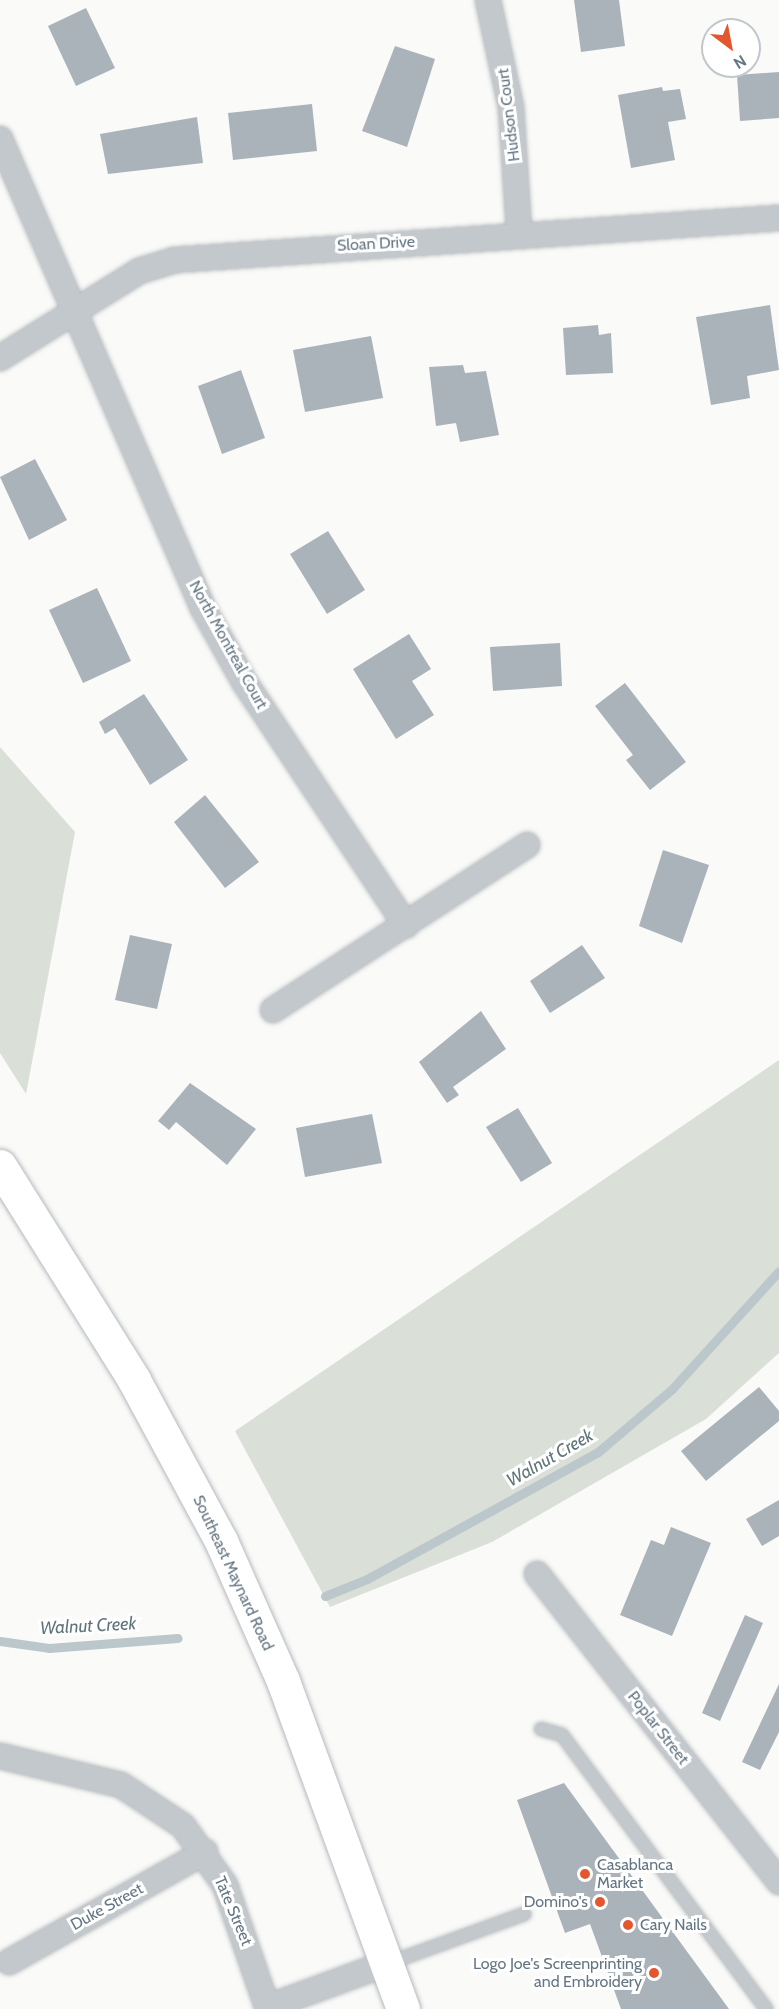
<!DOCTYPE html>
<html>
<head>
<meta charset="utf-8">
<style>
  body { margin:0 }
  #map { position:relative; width:779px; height:2009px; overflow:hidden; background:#fafaf8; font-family:Cabin,sans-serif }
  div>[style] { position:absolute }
  .green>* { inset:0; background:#dadfd7 }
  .stream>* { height:9px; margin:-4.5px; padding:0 4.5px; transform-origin:4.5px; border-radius:4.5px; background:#bbc7cb }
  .building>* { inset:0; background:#aab3b9 }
  .roads { filter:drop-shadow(0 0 2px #b5babe) drop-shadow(0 0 2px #b5babe) }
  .service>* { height:12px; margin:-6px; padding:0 6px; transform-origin:6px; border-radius:6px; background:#c3c8cc }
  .minor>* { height:24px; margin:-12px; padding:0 12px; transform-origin:12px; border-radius:12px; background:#c3c8cc }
  .primary>* { height:33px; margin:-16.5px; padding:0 16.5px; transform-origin:16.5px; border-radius:16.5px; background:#fff }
  .dots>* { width:16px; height:16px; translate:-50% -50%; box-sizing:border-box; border:3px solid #fff; border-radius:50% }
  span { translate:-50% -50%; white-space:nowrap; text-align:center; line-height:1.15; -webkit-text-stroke:6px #fff; paint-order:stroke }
  .street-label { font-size:16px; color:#657683 }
  .poi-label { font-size:16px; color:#657683 }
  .left { translate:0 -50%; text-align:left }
  .right { translate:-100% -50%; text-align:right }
  .water-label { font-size:18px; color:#60757c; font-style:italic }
  .north { position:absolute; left:701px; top:18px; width:60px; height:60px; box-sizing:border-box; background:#fff; border:2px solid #c1c8cd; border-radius:50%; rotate:148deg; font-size:16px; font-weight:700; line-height:24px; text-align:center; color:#657683 }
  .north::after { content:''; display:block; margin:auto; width:21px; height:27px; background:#e4572e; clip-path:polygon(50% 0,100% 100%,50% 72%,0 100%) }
</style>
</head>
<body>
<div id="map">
  <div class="green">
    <i style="clip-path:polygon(0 747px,75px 832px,26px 1094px,0 1053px)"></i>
    <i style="clip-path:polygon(779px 1060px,779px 1353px,706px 1419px,492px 1542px,330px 1607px,235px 1431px)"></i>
  </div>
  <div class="stream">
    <i style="left:325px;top:1596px;width:45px;rotate:-22deg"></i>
    <i style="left:367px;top:1579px;width:264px;rotate:-28.8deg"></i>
    <i style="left:598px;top:1452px;width:97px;rotate:-40.4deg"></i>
    <i style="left:672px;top:1389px;width:159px;rotate:-47.8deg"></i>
    <i style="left:0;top:1641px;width:49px;rotate:8.1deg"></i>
    <i style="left:49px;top:1648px;width:129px;rotate:-4.4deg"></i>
  </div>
  <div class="building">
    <i style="clip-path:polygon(574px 0,619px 0,625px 46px,581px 52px)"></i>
    <i style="clip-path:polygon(86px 8px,115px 68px,76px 86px,48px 26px)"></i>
    <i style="clip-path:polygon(395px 46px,435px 59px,407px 147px,362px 131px)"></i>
    <i style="clip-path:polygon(779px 72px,779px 118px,740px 121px,737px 75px)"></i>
    <i style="clip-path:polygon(662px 87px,663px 91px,680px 89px,686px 119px,668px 122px,675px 160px,631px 168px,618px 95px)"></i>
    <i style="clip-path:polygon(312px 104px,317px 151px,233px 160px,228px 113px)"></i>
    <i style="clip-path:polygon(197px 117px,203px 163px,108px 174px,100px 134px)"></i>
    <i style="clip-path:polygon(770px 305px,779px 370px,747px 376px,750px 398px,711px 405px,696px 317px)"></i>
    <i style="clip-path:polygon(598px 325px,599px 335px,611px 333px,613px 373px,566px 375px,563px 328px)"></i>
    <i style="clip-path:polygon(371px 336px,383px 398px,305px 412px,293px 350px)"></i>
    <i style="clip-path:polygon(463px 365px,465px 373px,486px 371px,499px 435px,460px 442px,456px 423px,436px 426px,429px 367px)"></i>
    <i style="clip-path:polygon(241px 370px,265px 438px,222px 454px,198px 386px)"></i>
    <i style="clip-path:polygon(35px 459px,67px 520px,29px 540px,0 477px)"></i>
    <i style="clip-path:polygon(328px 531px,365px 590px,327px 614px,290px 554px)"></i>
    <i style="clip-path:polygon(97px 588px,131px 661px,83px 683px,49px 610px)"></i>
    <i style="clip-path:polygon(409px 634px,431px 669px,412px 681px,434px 715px,396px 739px,353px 669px)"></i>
    <i style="clip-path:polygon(560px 643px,562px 686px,493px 691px,490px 647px)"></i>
    <i style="clip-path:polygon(625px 683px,686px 762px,650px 790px,626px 760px,633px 755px,595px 706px)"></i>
    <i style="clip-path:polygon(144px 694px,188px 760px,150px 785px,115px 728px,105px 734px,99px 722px)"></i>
    <i style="clip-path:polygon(205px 795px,259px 862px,225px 888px,174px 822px)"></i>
    <i style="clip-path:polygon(663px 850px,709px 865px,682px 943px,639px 926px)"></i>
    <i style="clip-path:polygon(130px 935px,172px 944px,157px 1009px,115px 1000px)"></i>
    <i style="clip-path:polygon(582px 945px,605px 978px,550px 1013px,530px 981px)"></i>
    <i style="clip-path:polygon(481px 1011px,506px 1049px,453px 1087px,459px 1095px,447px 1103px,419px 1062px)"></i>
    <i style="clip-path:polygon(190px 1083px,256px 1129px,227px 1165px,176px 1122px,169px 1130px,158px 1121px)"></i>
    <i style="clip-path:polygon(518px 1108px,552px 1163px,521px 1182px,486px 1127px)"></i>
    <i style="clip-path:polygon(372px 1114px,382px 1163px,305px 1177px,296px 1128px)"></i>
    <i style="clip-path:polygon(759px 1387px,779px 1411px,779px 1421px,706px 1481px,681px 1451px)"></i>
    <i style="clip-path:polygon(779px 1500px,779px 1536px,762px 1546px,746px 1519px)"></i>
    <i style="clip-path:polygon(671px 1527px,711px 1543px,672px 1636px,620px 1615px,651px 1540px,664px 1545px)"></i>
    <i style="clip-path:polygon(745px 1615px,763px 1623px,720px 1721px,702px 1713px)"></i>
    <i style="clip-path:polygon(779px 1684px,779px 1732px,760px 1770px,742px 1762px)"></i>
    <i style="clip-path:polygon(564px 1783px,729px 2009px,621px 2009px,590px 1924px,565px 1933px,517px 1800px)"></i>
  </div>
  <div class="roads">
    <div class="service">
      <i style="left:541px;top:1729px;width:22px;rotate:16deg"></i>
      <i style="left:562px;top:1735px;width:342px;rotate:53.3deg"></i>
      <i style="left:389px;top:1963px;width:144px;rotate:-19.9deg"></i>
    </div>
    <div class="minor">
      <i style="left:488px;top:0;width:109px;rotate:77.9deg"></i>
      <i style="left:511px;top:107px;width:125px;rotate:86.3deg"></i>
      <i style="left:0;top:139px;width:511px;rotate:66.6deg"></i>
      <i style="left:203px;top:608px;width:86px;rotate:60.8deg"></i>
      <i style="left:245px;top:683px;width:291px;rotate:56.4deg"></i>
      <i style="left:0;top:358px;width:164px;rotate:-32deg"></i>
      <i style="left:139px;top:271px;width:37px;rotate:-17deg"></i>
      <i style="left:174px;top:260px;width:606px;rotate:-3.97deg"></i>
      <i style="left:273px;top:1010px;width:303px;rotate:-33deg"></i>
      <i style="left:537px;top:1574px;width:392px;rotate:51.8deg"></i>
      <i style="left:0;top:1756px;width:124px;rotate:13.5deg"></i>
      <i style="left:121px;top:1785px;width:74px;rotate:33.5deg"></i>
      <i style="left:183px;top:1826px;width:72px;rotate:54.6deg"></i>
      <i style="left:225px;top:1885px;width:131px;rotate:70.9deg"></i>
      <i style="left:9px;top:1962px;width:225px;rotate:-29.3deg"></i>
      <i style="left:268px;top:2007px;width:125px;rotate:-20.2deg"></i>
    </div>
    <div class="primary">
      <i style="left:0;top:1166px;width:252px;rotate:57.9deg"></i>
      <i style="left:134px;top:1380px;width:183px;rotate:61.6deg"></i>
      <i style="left:221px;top:1541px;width:153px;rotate:66.1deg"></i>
      <i style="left:283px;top:1681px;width:349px;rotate:69.9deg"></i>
    </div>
  </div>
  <div class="dots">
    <i style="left:585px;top:1874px;background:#e4572e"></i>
    <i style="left:600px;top:1902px;background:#e4572e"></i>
    <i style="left:628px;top:1925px;background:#e4572e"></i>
    <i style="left:654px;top:1973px;background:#e4572e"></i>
  </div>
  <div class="street-label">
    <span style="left:509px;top:115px;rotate:-97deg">Hudson Court</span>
    <span style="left:376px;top:244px;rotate:-3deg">Sloan Drive</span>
    <span style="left:228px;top:645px;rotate:61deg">North Montreal Court</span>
    <span style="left:233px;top:1573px;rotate:65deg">Southeast Maynard Road</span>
    <span style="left:658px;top:1728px;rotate:52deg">Poplar Street</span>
    <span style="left:107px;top:1907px;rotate:-29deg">Duke Street</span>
    <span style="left:233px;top:1911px;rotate:67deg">Tate Street</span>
  </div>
  <div class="poi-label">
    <span class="left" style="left:597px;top:1874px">Casablanca<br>Market</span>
    <span class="right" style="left:588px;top:1902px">Domino's</span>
    <span class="left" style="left:640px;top:1925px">Cary Nails</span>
    <span class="right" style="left:642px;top:1973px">Logo Joe's Screenprinting<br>and Embroidery</span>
  </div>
  <div class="water-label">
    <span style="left:550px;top:1458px;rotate:-30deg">Walnut Creek</span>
    <span style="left:88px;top:1626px;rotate:-3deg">Walnut Creek</span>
  </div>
  <div class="north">N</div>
</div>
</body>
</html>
